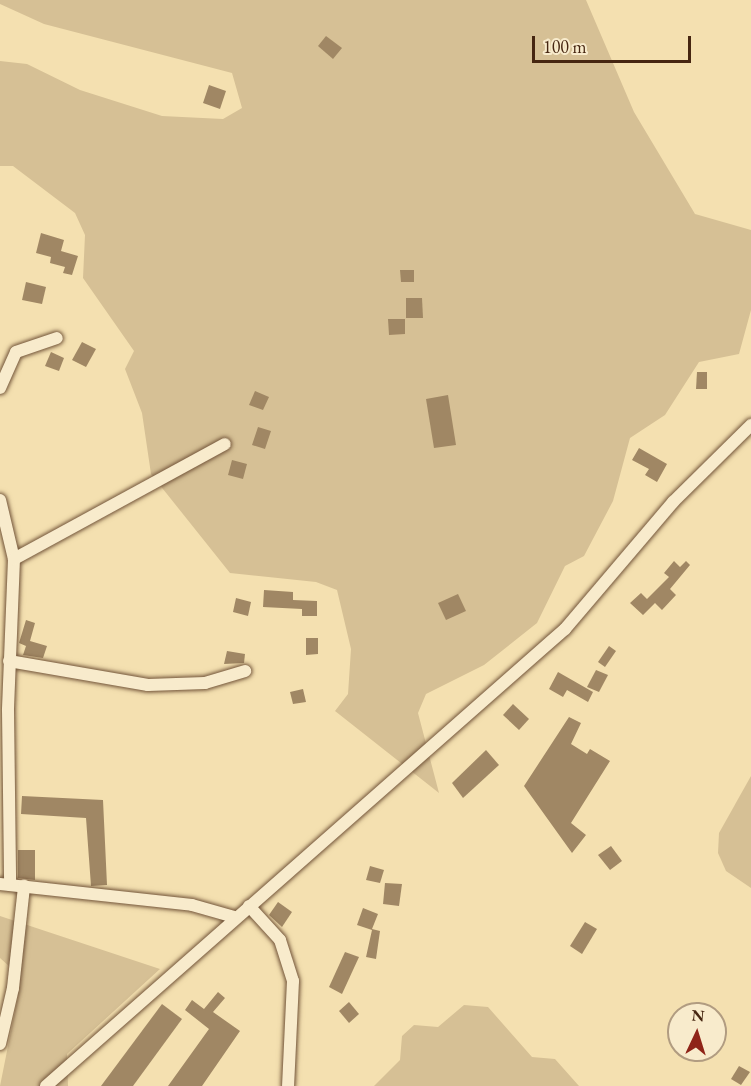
<!DOCTYPE html>
<html>
<head>
<meta charset="utf-8">
<style>
  body { margin:0 }
  #map { position:relative; width:751px; height:1086px; overflow:hidden; background:#f4e0b0; font-family:"EB Garamond",serif }
  div>[style] { position:absolute }
  .green>* { inset:0; background:#d6c095 }
  .building>* { inset:0; background:#a08764 }
  .roads { filter:drop-shadow(0 0 2px #725439) drop-shadow(0 0 2px #725439) }
  .minor>* { height:12px; margin:-6px; padding:0 6px; transform-origin:6px; border-radius:6px; background:#f8ebcc }
  span { translate:-50% -50%; white-space:nowrap; text-align:center; line-height:1.15; -webkit-text-stroke:4.5px #f8ebcc; paint-order:stroke }
  .north { position:absolute; left:667px; top:1002px; width:60px; height:60px; box-sizing:border-box; background:#f8ebcc; border:2px solid #b19c81; border-radius:50%; rotate:4deg; font-size:16px; font-weight:700; line-height:24px; text-align:center; color:#462611 }
  .north::after { content:''; display:block; margin:auto; width:21px; height:27px; background:#8f2418; clip-path:polygon(50% 0,100% 100%,50% 72%,0 100%) }
  .scale { position:absolute; left:532px; top:36px; width:159px; height:27px; box-sizing:border-box; border:3px solid #462611; border-top:0; padding-left:8px; font-size:18px; line-height:21px; white-space:nowrap; color:#462611; -webkit-text-stroke:4px #f8ebcc; paint-order:stroke }
</style>
</head>
<body>
<div id="map">
  <div class="green">
    <i style="clip-path:polygon(0 0,586px 0,634px 112px,695px 214px,751px 230px,751px 310px,739px 354px,699px 362px,665px 415px,630px 438px,613px 501px,584px 556px,565px 566px,537px 623px,484px 665px,426px 694px,418px 713px,439px 793px,335px 711px,348px 694px,351px 649px,337px 590px,316px 582px,230px 573px,151px 474px,142px 413px,125px 369px,134px 351px,83px 278px,85px 235px,75px 213px,13px 166px,0 166px,0 61px,27px 64px,80px 90px,162px 116px,223px 119px,242px 108px,232px 73px,44px 24px,0 4px)"></i>
    <i style="clip-path:polygon(751px 776px,751px 888px,726px 871px,718px 853px,719px 833px)"></i>
    <i style="clip-path:polygon(0 916px,160px 969px,67px 1054px,68px 1086px,0 1086px,18px 996px,10px 967px,0 958px)"></i>
    <i style="clip-path:polygon(464px 1005px,488px 1007px,532px 1057px,555px 1059px,579px 1086px,374px 1086px,400px 1060px,402px 1036px,414px 1025px,438px 1027px)"></i>
  </div>
  <div class="building">
    <i style="clip-path:polygon(326px 36px,342px 48px,333px 59px,318px 46px)"></i>
    <i style="clip-path:polygon(209px 85px,226px 91px,220px 109px,203px 103px)"></i>
    <i style="clip-path:polygon(41px 233px,64px 240px,61px 251px,78px 256px,72px 275px,63px 273px,65px 267px,50px 263px,51px 257px,36px 253px)"></i>
    <i style="clip-path:polygon(400px 270px,414px 270px,414px 282px,401px 282px)"></i>
    <i style="clip-path:polygon(26px 282px,46px 287px,42px 304px,22px 300px)"></i>
    <i style="clip-path:polygon(406px 298px,422px 298px,423px 318px,406px 318px)"></i>
    <i style="clip-path:polygon(388px 319px,405px 319px,405px 334px,389px 335px)"></i>
    <i style="clip-path:polygon(82px 342px,96px 349px,86px 367px,72px 360px)"></i>
    <i style="clip-path:polygon(51px 352px,64px 358px,59px 371px,45px 366px)"></i>
    <i style="clip-path:polygon(697px 372px,707px 372px,707px 389px,696px 389px)"></i>
    <i style="clip-path:polygon(255px 391px,269px 397px,263px 410px,249px 405px)"></i>
    <i style="clip-path:polygon(448px 395px,456px 445px,434px 448px,426px 399px)"></i>
    <i style="clip-path:polygon(258px 427px,271px 431px,265px 449px,252px 445px)"></i>
    <i style="clip-path:polygon(639px 448px,667px 464px,657px 482px,645px 475px,649px 469px,632px 460px)"></i>
    <i style="clip-path:polygon(232px 460px,247px 464px,243px 479px,228px 475px)"></i>
    <i style="clip-path:polygon(674px 561px,680px 567px,686px 561px,690px 565px,670px 589px,676px 595px,662px 610px,655px 603px,643px 615px,630px 603px,641px 593px,647px 599px,669px 577px,664px 573px)"></i>
    <i style="clip-path:polygon(264px 590px,293px 592px,293px 600px,317px 601px,317px 616px,302px 616px,302px 609px,263px 607px)"></i>
    <i style="clip-path:polygon(458px 594px,466px 611px,446px 620px,438px 603px)"></i>
    <i style="clip-path:polygon(236px 598px,251px 602px,248px 616px,233px 612px)"></i>
    <i style="clip-path:polygon(26px 620px,35px 623px,30px 641px,47px 646px,43px 658px,23px 655px,26px 646px,19px 643px)"></i>
    <i style="clip-path:polygon(306px 638px,318px 638px,318px 654px,306px 655px)"></i>
    <i style="clip-path:polygon(609px 646px,616px 651px,605px 667px,598px 662px)"></i>
    <i style="clip-path:polygon(227px 651px,245px 654px,244px 663px,224px 664px)"></i>
    <i style="clip-path:polygon(596px 670px,608px 675px,599px 692px,587px 687px)"></i>
    <i style="clip-path:polygon(558px 672px,593px 692px,588px 702px,567px 690px,563px 697px,549px 689px)"></i>
    <i style="clip-path:polygon(303px 689px,306px 702px,293px 704px,290px 692px)"></i>
    <i style="clip-path:polygon(513px 704px,529px 719px,519px 730px,503px 715px)"></i>
    <i style="clip-path:polygon(569px 717px,581px 723px,571px 744px,587px 754px,590px 749px,610px 761px,571px 823px,586px 835px,572px 853px,524px 786px)"></i>
    <i style="clip-path:polygon(486px 750px,499px 765px,463px 798px,452px 783px)"></i>
    <i style="clip-path:polygon(22px 796px,103px 800px,107px 885px,91px 886px,86px 818px,21px 814px)"></i>
    <i style="clip-path:polygon(611px 846px,622px 861px,610px 870px,598px 855px)"></i>
    <i style="clip-path:polygon(18px 850px,35px 850px,35px 880px,18px 878px)"></i>
    <i style="clip-path:polygon(370px 866px,384px 870px,380px 883px,366px 880px)"></i>
    <i style="clip-path:polygon(385px 883px,402px 884px,399px 906px,383px 904px)"></i>
    <i style="clip-path:polygon(278px 902px,292px 912px,282px 927px,269px 915px)"></i>
    <i style="clip-path:polygon(363px 908px,378px 914px,372px 929px,380px 931px,376px 959px,366px 957px,372px 930px,357px 925px)"></i>
    <i style="clip-path:polygon(585px 922px,597px 929px,582px 954px,570px 946px)"></i>
    <i style="clip-path:polygon(345px 952px,359px 957px,342px 994px,329px 987px)"></i>
    <i style="clip-path:polygon(218px 992px,225px 998px,213px 1012px,240px 1031px,202px 1086px,168px 1086px,209px 1029px,185px 1010px,192px 1000px,204px 1009px)"></i>
    <i style="clip-path:polygon(349px 1002px,359px 1014px,349px 1023px,339px 1011px)"></i>
    <i style="clip-path:polygon(162px 1004px,182px 1019px,133px 1086px,101px 1086px)"></i>
    <i style="clip-path:polygon(739px 1066px,750px 1072px,741px 1085px,731px 1079px)"></i>
  </div>
  <div class="roads">
    <div class="minor">
      <i style="left:0;top:388px;width:39px;rotate:-66deg"></i>
      <i style="left:16px;top:352px;width:43px;rotate:-18.9deg"></i>
      <i style="left:0;top:500px;width:61px;rotate:76.7deg"></i>
      <i style="left:14px;top:559px;width:151px;rotate:92.3deg"></i>
      <i style="left:8px;top:710px;width:175px;rotate:89.3deg"></i>
      <i style="left:14px;top:559px;width:240px;rotate:-28.6deg"></i>
      <i style="left:9px;top:661px;width:141px;rotate:9.8deg"></i>
      <i style="left:148px;top:685px;width:57px;rotate:-2deg"></i>
      <i style="left:205px;top:683px;width:42px;rotate:-16.7deg"></i>
      <i style="left:0;top:884px;width:193px;rotate:6.2deg"></i>
      <i style="left:192px;top:905px;width:44px;rotate:15.9deg"></i>
      <i style="left:249px;top:906px;width:46px;rotate:47.6deg"></i>
      <i style="left:280px;top:940px;width:43px;rotate:72.4deg"></i>
      <i style="left:293px;top:981px;width:105px;rotate:92.7deg"></i>
      <i style="left:0;top:1044px;width:57px;rotate:-76.9deg"></i>
      <i style="left:13px;top:988px;width:103px;rotate:-83.8deg"></i>
      <i style="left:46px;top:1086px;width:692px;rotate:-41.37deg"></i>
      <i style="left:565px;top:629px;width:167px;rotate:-49.6deg"></i>
      <i style="left:673px;top:502px;width:110px;rotate:-44.6deg"></i>
    </div>
  </div>
  <div class="north">N</div>
  <div class="scale">100 m</div>
</div>
</body>
</html>
